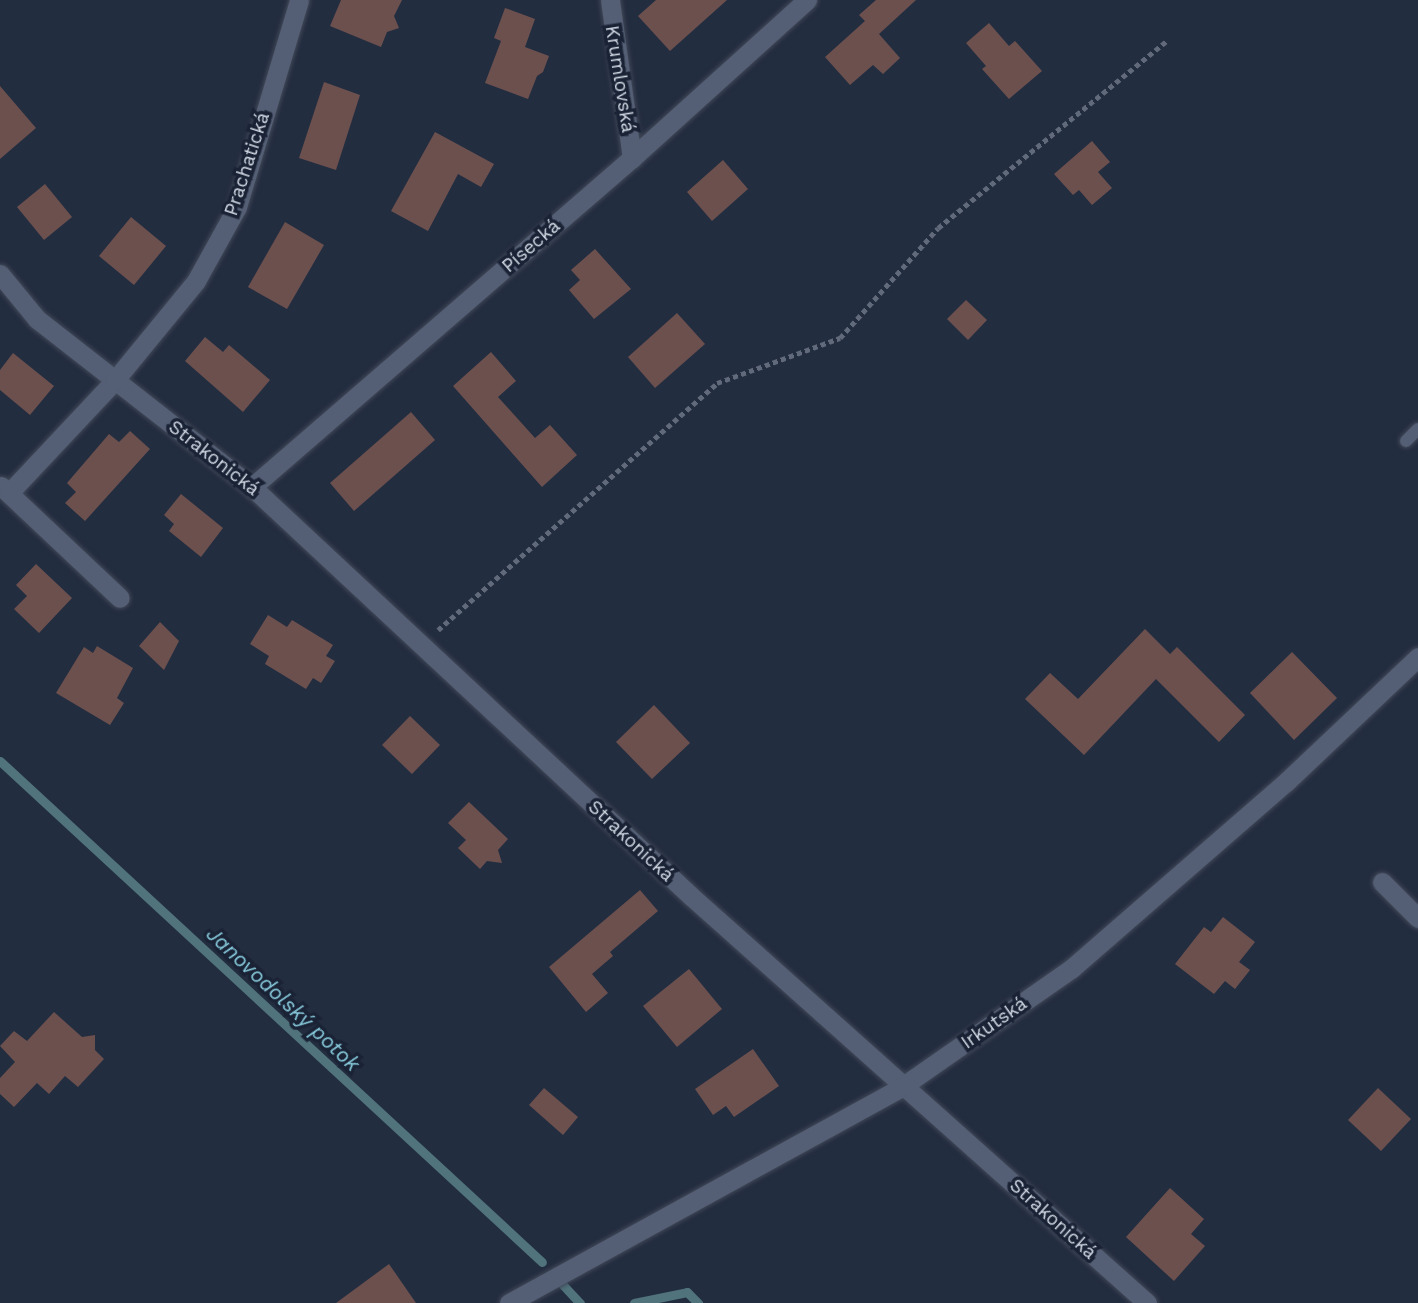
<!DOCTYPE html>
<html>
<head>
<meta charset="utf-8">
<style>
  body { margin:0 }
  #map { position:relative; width:1418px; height:1303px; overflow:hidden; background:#232d40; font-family:"Work Sans",sans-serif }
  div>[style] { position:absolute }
  .stream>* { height:9px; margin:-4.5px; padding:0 4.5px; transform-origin:4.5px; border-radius:4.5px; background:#50737c }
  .building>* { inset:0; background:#6c504e }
  .path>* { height:4.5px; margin-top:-2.25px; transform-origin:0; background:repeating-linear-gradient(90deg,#616a7a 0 5px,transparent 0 8.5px) }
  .roads { filter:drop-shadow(0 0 2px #404857) drop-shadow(0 0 2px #404857) }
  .service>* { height:12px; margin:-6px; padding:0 6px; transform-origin:6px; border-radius:6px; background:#545e74 }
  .minor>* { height:19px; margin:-9.5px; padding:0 9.5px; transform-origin:9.5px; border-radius:9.5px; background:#545e74 }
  span { translate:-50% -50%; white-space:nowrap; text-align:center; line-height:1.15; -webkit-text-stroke:7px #1a2335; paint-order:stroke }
  .street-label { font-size:19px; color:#d1d8e4 }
  .water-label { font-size:21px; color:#88cbdd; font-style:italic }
</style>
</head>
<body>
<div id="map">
  <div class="stream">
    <i style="left:0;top:761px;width:738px;rotate:42.75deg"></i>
    <i style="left:563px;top:1285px;width:25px;rotate:47deg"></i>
    <i style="left:634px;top:1303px;width:54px;rotate:-11.7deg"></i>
    <i style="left:687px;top:1292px;width:16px;rotate:45deg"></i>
  </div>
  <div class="building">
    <i style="clip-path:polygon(341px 0,402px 0,394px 16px,399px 28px,387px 32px,381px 47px,330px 26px)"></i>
    <i style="clip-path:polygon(656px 0,727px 0,670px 51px,638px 16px)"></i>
    <i style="clip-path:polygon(876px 0,916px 0,879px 34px,900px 58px,883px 74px,873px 65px,850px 85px,825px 57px,865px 21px,859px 15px)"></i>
    <i style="clip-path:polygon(505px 8px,535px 19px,525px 47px,549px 56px,543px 72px,537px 76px,528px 99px,485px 83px,501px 41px,494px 38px)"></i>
    <i style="clip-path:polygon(989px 23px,1009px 46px,1015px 41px,1042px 71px,1009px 99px,982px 69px,986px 66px,966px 43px)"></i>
    <i style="clip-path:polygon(324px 82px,360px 95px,336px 170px,299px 158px)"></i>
    <i style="clip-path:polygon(0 86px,36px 128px,0 159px)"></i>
    <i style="clip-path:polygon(435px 132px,494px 164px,481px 187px,458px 174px,428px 231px,391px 211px)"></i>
    <i style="clip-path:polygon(1092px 141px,1110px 162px,1098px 172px,1112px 188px,1092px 205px,1079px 190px,1073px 195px,1054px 174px)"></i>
    <i style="clip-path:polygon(723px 160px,748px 189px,712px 221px,687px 192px)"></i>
    <i style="clip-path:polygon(45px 184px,72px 217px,44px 240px,17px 207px)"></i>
    <i style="clip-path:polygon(131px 217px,166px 246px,134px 285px,99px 256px)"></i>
    <i style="clip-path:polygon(285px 222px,324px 245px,287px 309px,248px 287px)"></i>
    <i style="clip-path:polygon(595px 249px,631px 289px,594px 319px,569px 290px,580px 280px,571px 270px)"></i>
    <i style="clip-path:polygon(966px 300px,987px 320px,968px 340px,947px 319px)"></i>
    <i style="clip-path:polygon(677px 313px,705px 344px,655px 388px,628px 357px)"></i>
    <i style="clip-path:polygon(205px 337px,223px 352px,229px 345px,270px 380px,243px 412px,185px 361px)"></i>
    <i style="clip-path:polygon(491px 352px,516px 381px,498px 397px,535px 438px,550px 425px,577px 455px,542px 487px,453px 386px)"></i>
    <i style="clip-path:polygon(13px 353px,54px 386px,30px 415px,0 390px,0 370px)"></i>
    <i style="clip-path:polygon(411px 412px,435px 440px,354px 511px,330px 483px)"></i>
    <i style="clip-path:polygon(130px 431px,150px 449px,85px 521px,65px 503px,76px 492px,67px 483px,109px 434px,119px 442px)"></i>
    <i style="clip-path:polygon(181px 494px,223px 528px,201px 557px,169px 531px,174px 524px,164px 515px)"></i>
    <i style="clip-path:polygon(36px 564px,72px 598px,39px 633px,14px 609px,27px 596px,16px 585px)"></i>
    <i style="clip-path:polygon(268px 615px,287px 627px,292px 620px,333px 645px,326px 656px,335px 661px,321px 683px,313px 678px,306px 689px,265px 664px,269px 656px,250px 644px)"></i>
    <i style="clip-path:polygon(160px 622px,179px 641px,164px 670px,139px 646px)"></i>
    <i style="clip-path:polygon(1145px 629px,1170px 654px,1177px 647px,1245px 715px,1219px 742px,1156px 679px,1084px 755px,1025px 699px,1050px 673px,1078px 699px)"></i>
    <i style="clip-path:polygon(97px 646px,133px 668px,117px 698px,124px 703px,110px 725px,56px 693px,84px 647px,93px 653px)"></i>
    <i style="clip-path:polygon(1292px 652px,1337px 698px,1294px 740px,1250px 693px)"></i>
    <i style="clip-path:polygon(654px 705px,690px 743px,652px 779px,616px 742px)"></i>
    <i style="clip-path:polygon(410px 716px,440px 745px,412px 774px,382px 745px)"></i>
    <i style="clip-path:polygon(469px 802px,508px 839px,498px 850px,502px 863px,487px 861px,480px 869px,458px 848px,466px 840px,448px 823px)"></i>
    <i style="clip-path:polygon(640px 890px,658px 911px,610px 952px,613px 956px,592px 974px,608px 993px,586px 1012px,549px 967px)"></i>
    <i style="clip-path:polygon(1223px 917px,1255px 942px,1239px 962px,1250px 970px,1235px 989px,1225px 981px,1214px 994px,1175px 964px,1204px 927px,1211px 932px)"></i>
    <i style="clip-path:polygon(689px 969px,722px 1009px,677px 1047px,643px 1006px)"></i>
    <i style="clip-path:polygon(54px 1012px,82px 1037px,95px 1035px,95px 1050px,104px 1059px,78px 1087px,65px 1076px,49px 1094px,37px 1083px,14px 1107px,0 1094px,0 1078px,15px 1062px,0 1046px,14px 1031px,27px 1041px)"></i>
    <i style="clip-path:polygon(753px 1049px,779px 1086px,734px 1117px,726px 1106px,713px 1115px,695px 1089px)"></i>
    <i style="clip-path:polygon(544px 1088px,578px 1117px,563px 1135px,529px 1105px)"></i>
    <i style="clip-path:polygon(1378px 1088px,1411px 1119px,1381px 1151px,1348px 1120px)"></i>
    <i style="clip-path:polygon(1170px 1188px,1204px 1219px,1191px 1234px,1205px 1246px,1174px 1281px,1126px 1237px)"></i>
    <i style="clip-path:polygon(389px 1264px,416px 1303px,336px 1303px)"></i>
  </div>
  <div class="path">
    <i style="left:438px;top:630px;width:373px;rotate:-41.5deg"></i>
    <i style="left:717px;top:383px;width:131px;rotate:-20.1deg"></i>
    <i style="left:840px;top:338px;width:147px;rotate:-48.3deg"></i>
    <i style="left:938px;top:228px;width:297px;rotate:-39.3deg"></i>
  </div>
  <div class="roads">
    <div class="service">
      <i style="left:1406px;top:441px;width:17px;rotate:-45deg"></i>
    </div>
    <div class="minor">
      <i style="left:610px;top:0;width:160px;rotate:82.1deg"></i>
      <i style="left:0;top:274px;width:58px;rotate:50.6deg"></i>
      <i style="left:37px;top:319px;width:273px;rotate:38deg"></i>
      <i style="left:252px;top:487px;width:601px;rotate:42.98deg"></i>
      <i style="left:692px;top:897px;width:610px;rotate:41.74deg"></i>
      <i style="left:1px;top:486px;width:163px;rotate:43.3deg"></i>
      <i style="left:252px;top:487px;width:503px;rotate:-40.89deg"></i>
      <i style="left:632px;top:158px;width:236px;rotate:-42.1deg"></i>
      <i style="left:9px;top:493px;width:155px;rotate:-46.8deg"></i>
      <i style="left:115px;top:380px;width:128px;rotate:-50.7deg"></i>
      <i style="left:196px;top:281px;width:85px;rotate:-61deg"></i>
      <i style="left:237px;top:207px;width:216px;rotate:-73.3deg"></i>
      <i style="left:1382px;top:882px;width:51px;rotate:45deg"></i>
      <i style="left:509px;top:1303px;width:450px;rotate:-28.8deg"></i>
      <i style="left:903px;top:1086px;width:206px;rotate:-34.9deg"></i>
      <i style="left:1072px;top:968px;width:284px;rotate:-41deg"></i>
      <i style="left:1286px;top:782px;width:182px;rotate:-43.4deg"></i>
    </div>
  </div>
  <div class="street-label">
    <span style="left:620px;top:79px;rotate:81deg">Krumlovská</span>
    <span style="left:247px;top:164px;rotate:-72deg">Prachatická</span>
    <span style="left:531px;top:246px;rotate:-41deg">Písecká</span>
    <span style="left:214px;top:458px;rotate:38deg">Strakonická</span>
    <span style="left:631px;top:841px;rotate:43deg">Strakonická</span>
    <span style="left:994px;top:1023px;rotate:-35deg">Irkutská</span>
    <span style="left:1053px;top:1219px;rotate:42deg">Strakonická</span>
  </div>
  <div class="water-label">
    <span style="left:283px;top:999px;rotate:43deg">Janovodolský potok</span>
  </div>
</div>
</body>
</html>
